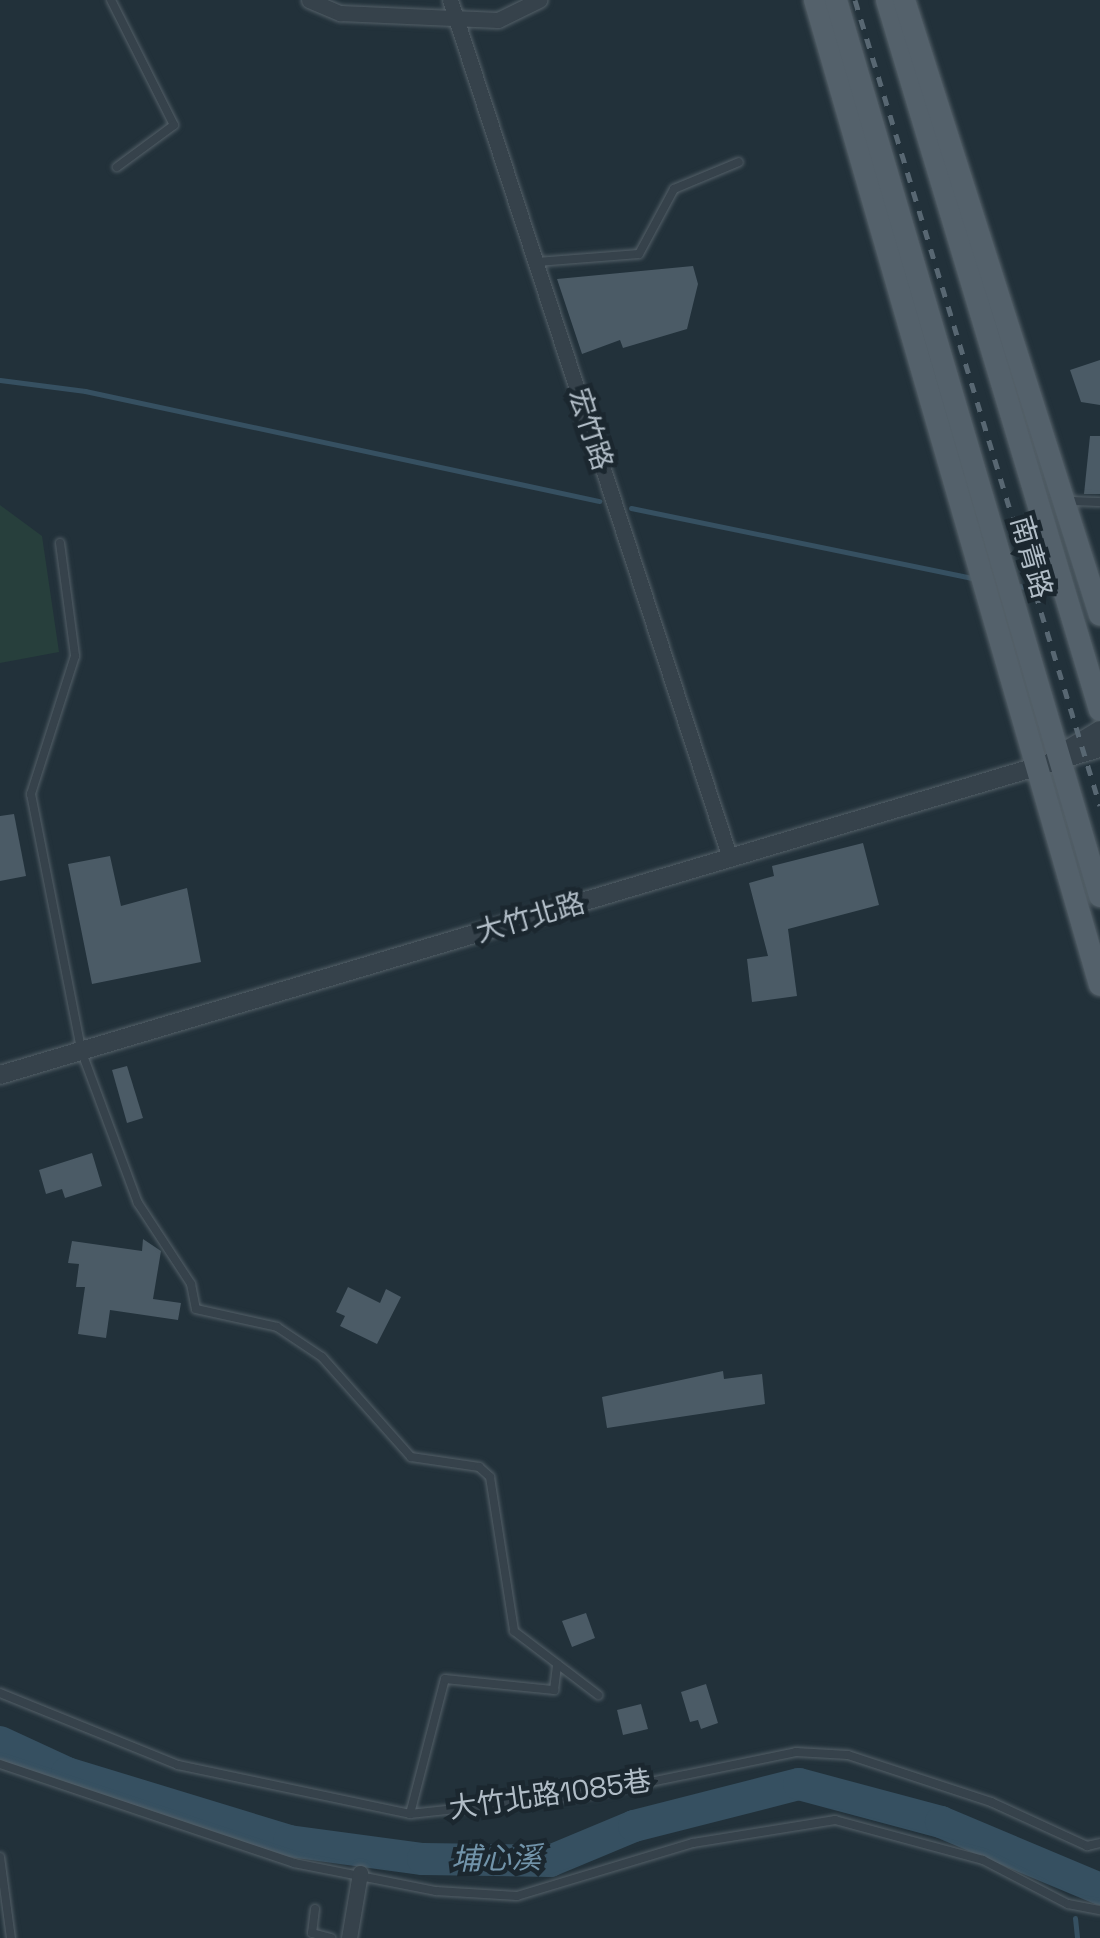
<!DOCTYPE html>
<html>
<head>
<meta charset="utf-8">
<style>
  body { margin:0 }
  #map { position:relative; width:1100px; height:1938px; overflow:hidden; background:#22313a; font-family:"Space Grotesk","Noto Sans TC",sans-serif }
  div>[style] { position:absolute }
  .green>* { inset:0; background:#273f3c }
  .stream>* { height:5px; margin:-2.5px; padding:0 2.5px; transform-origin:2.5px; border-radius:2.5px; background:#365061 }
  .river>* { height:32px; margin:-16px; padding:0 16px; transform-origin:16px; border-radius:16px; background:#365061 }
  .building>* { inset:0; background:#4b5b66 }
  .roads { filter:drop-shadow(0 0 2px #546068) drop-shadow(0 0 2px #546068) }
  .service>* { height:8px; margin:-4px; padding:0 4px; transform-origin:4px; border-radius:4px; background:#36424b }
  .minor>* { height:15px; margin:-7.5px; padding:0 7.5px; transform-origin:7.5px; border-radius:7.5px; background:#36424b }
  .tertiary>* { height:18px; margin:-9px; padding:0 9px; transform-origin:9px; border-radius:9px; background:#36424b }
  .primary>* { height:22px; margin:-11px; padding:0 11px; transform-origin:11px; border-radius:11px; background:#54616b }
  .rail>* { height:5px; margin-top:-2.5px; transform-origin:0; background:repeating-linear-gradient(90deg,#586772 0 10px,transparent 0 20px) }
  span { translate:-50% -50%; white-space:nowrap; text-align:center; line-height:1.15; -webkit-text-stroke:9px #1b272f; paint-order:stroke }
  .street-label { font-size:28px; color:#b1bdc7 }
  .water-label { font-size:30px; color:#7294aa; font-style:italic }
</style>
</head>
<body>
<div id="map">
  <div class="green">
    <i style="clip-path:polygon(0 505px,42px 536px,59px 652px,0 663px)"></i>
  </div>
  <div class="stream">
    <i style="left:0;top:380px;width:86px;rotate:7.4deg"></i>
    <i style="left:85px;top:391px;width:526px;rotate:12.08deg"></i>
    <i style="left:631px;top:508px;width:352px;rotate:11.6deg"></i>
    <i style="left:1019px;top:586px;width:34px;rotate:8deg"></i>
    <i style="left:1075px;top:1918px;width:20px;rotate:84deg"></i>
  </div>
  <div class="river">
    <i style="left:0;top:1742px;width:74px;rotate:24.8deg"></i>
    <i style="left:67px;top:1773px;width:232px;rotate:17deg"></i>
    <i style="left:289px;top:1841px;width:135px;rotate:7.7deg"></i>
    <i style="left:423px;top:1859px;width:127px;rotate:0.9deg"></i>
    <i style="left:550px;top:1861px;width:91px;rotate:-22.6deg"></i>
    <i style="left:634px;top:1826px;width:170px;rotate:-14.3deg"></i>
    <i style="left:799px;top:1784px;width:147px;rotate:15deg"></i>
    <i style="left:941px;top:1822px;width:173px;rotate:22.8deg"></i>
  </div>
  <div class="building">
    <i style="clip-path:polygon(693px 266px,698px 284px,687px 329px,623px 348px,620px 340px,582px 354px,557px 279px)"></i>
    <i style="clip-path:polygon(1100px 360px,1100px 405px,1081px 402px,1070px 370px)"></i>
    <i style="clip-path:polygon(1090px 436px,1100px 436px,1100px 494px,1084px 494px)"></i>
    <i style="clip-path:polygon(14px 814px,26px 876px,0 881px,0 816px)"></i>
    <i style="clip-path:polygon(863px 843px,879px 905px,788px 929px,797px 996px,752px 1002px,747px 959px,768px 956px,749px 883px,774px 876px,772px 866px)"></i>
    <i style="clip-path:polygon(110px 856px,121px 906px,187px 888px,201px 962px,92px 984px,68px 864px)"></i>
    <i style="clip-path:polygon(127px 1066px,143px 1118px,127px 1123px,112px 1070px)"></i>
    <i style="clip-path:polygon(92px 1153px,102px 1186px,65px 1198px,62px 1189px,46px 1194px,39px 1170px)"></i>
    <i style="clip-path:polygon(143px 1239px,161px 1251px,153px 1299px,181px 1303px,178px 1320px,110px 1310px,106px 1338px,78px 1334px,85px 1287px,76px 1287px,79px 1264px,68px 1263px,72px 1241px,142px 1251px)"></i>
    <i style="clip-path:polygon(348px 1287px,380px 1303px,386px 1289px,401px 1297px,377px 1344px,340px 1326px,345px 1316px,336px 1312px)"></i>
    <i style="clip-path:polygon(723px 1371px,724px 1379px,762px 1374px,765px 1404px,607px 1428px,602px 1397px)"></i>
    <i style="clip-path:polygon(586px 1613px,595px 1638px,572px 1647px,562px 1621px)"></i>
    <i style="clip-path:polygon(706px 1684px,718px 1723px,701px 1729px,698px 1720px,690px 1722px,681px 1692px)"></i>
    <i style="clip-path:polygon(641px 1704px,648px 1729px,623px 1735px,617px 1710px)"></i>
  </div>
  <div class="roads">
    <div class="service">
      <i style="left:111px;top:0;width:140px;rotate:63.3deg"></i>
      <i style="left:174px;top:125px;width:71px;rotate:143.6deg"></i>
      <i style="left:537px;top:262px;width:102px;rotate:-4.5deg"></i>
      <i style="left:639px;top:254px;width:74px;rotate:-61.7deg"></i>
      <i style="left:674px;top:189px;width:70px;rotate:-22.6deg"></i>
      <i style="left:1070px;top:501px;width:30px;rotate:2deg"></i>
      <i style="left:60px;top:543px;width:114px;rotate:82.4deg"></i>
      <i style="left:75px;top:656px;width:145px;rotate:107.7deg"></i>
      <i style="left:31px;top:794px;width:261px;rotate:78.9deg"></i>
      <i style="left:81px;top:1050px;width:163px;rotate:69.6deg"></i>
      <i style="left:138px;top:1203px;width:97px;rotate:56.8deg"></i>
      <i style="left:191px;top:1284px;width:25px;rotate:79deg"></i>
      <i style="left:196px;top:1309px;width:83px;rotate:12.5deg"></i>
      <i style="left:277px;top:1327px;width:54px;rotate:33.7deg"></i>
      <i style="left:322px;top:1357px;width:134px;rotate:48.3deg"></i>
      <i style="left:411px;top:1457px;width:69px;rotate:8.4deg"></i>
      <i style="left:479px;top:1467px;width:15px;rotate:42deg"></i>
      <i style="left:490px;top:1477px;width:156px;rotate:81.1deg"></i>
      <i style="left:514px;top:1631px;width:106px;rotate:37.3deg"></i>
      <i style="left:0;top:1693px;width:192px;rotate:22deg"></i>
      <i style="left:178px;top:1765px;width:237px;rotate:11.9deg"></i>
      <i style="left:410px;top:1814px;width:183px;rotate:-6.3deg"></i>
      <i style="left:592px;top:1794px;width:208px;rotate:-11.6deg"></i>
      <i style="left:796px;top:1752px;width:52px;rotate:3.3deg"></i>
      <i style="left:848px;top:1755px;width:151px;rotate:18.2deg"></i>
      <i style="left:991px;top:1802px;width:106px;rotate:24.6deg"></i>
      <i style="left:1087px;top:1846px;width:13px;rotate:-13deg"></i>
      <i style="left:0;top:1764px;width:310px;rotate:18.6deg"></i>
      <i style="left:294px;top:1863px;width:145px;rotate:11.2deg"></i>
      <i style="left:436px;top:1891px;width:81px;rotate:3.5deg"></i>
      <i style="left:517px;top:1896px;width:184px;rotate:-16.8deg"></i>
      <i style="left:693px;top:1843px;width:144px;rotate:-9.2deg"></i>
      <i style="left:835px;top:1820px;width:153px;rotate:15.1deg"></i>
      <i style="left:983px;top:1860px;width:96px;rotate:27.4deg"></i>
      <i style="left:1068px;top:1904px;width:33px;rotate:11deg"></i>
      <i style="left:410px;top:1814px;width:139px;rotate:-75.5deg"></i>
      <i style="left:445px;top:1679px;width:110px;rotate:5.8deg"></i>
      <i style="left:554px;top:1690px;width:26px;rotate:-83deg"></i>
      <i style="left:0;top:1857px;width:82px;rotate:82.3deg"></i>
      <i style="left:315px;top:1909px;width:24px;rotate:97deg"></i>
      <i style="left:312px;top:1933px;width:20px;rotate:15deg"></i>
    </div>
    <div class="minor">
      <i style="left:309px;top:0;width:34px;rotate:23deg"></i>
      <i style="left:340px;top:13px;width:158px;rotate:2.5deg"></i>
      <i style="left:498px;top:20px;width:46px;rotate:-26deg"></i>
      <i style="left:450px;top:0;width:903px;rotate:71.93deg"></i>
      <i style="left:349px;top:1938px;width:66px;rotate:-80.4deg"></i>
    </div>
    <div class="tertiary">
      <i style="left:1070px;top:748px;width:35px;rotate:-31deg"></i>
      <i style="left:0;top:1075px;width:1148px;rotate:-16.56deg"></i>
    </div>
    <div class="primary">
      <i style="left:815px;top:0;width:1025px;rotate:73.86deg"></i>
      <i style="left:836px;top:0;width:934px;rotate:73.58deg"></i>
      <i style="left:887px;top:0;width:741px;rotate:73.3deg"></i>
      <i style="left:904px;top:0;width:645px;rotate:72.32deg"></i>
    </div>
  </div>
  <div class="rail">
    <i style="left:855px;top:0;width:842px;rotate:73.09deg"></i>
  </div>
  <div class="street-label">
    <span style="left:591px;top:429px;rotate:72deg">宏竹路</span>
    <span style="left:1032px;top:557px;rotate:74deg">南青路</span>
    <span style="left:530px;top:917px;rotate:-16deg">大竹北路</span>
    <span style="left:550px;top:1794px;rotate:-8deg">大竹北路1085巷</span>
  </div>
  <div class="water-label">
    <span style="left:496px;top:1859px;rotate:-1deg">埔心溪</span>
  </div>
</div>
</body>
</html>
